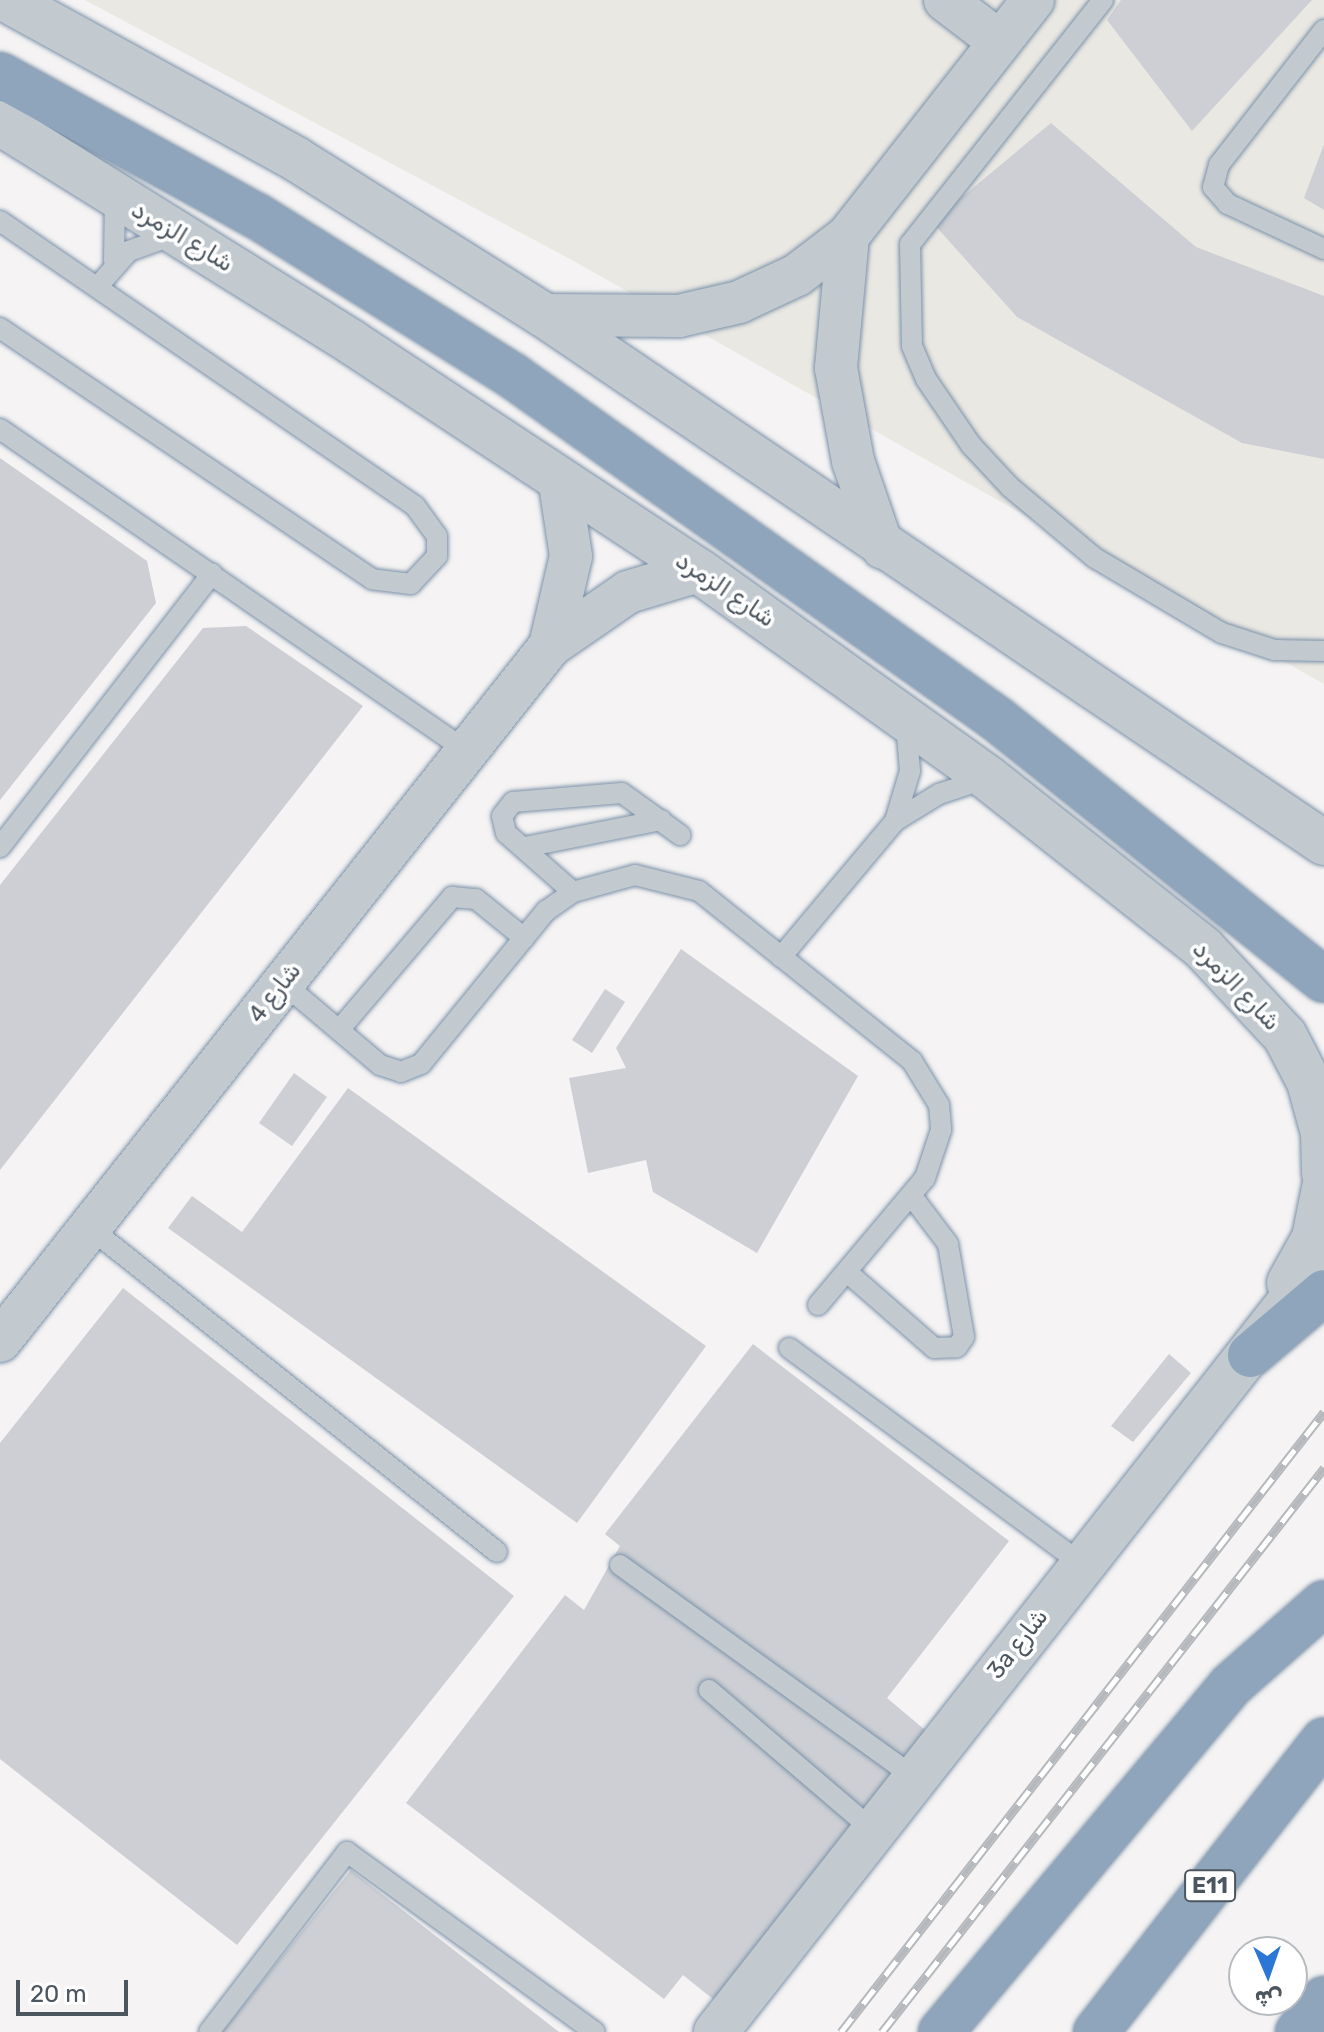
<!DOCTYPE html>
<html>
<head>
<meta charset="utf-8">
<style>
  body { margin:0 }
  #map { position:relative; width:1324px; height:2032px; overflow:hidden; background:#f5f3f3; font-family:Rubik,"Noto Naskh Arabic",sans-serif }
  div>[style] { position:absolute }
  .commercial>* { inset:0; background:#eae8e2 }
  .building>* { inset:0; background:#cdcfd4 }
  .roads { filter:drop-shadow(0 0 2px #7b91a8) drop-shadow(0 0 2px #7b91a8) }
  .service>* { height:20px; margin:-10px; padding:0 10px; transform-origin:10px; border-radius:10px; background:#c2cad0 }
  .minor>* { height:42px; margin:-21px; padding:0 21px; transform-origin:21px; border-radius:21px; background:#c2cad0 }
  .tertiary>* { height:44px; margin:-22px; padding:0 22px; transform-origin:22px; border-radius:22px; background:#c2cad0 }
  .motorway>* { height:44px; margin:-22px; padding:0 22px; transform-origin:22px; border-radius:22px; background:#8fa5bc }
  .rail>* { height:9px; margin-top:-4.5px; transform-origin:0; background:repeating-linear-gradient(90deg,#fff 0 18px,#b5b8bc 0 36px); box-sizing:border-box; border-block:2px solid #b5b8bc }
  span { translate:-50% -50%; white-space:nowrap; text-align:center; line-height:1.15; -webkit-text-stroke:7px #fff; paint-order:stroke }
  .shield-label span { padding:2px 6px; background:#fff; border:2px solid; border-radius:6px; -webkit-text-stroke-width:0 }
  .shield-label { font-size:22px; color:#4c565f; font-weight:700 }
  .street-label { font-size:24px; color:#4c565f }
  .north { position:absolute; left:1228px; top:1936px; width:80px; height:80px; box-sizing:border-box; background:#fff; border:2px solid #b7bbbf; border-radius:50%; rotate:178deg; font-size:22px; font-weight:700; line-height:32px; text-align:center; color:#4c565f }
  .north::after { content:''; display:block; margin:auto; width:28px; height:36px; background:#2c77d6; clip-path:polygon(50% 0,100% 100%,50% 72%,0 100%) }
  .scale { position:absolute; left:16px; top:1980px; width:112px; height:36px; box-sizing:border-box; border:4px solid #4c565f; border-top:0; padding-left:10px; font-size:24px; line-height:28px; white-space:nowrap; color:#4c565f; -webkit-text-stroke:6px #fff; paint-order:stroke }
</style>
</head>
<body>
<div id="map">
  <div class="commercial">
    <i style="clip-path:polygon(85px 0,1324px 0,1324px 684px,570px 259px)"></i>
  </div>
  <div class="building">
    <i style="clip-path:polygon(1121px 0,1312px 0,1192px 131px,1107px 20px)"></i>
    <i style="clip-path:polygon(1051px 123px,1196px 247px,1324px 296px,1324px 459px,1242px 443px,1017px 317px,932px 222px)"></i>
    <i style="clip-path:polygon(1324px 144px,1324px 210px,1304px 198px)"></i>
    <i style="clip-path:polygon(0 458px,147px 561px,156px 603px,0 800px)"></i>
    <i style="clip-path:polygon(246px 626px,363px 706px,0 1170px,0 885px,203px 628px)"></i>
    <i style="clip-path:polygon(681px 949px,858px 1076px,757px 1253px,653px 1192px,646px 1160px,588px 1173px,569px 1078px,626px 1068px,616px 1048px)"></i>
    <i style="clip-path:polygon(605px 989px,625px 1002px,592px 1053px,572px 1040px)"></i>
    <i style="clip-path:polygon(294px 1073px,327px 1097px,292px 1146px,259px 1123px)"></i>
    <i style="clip-path:polygon(348px 1088px,706px 1346px,577px 1523px,168px 1228px,192px 1196px,242px 1232px)"></i>
    <i style="clip-path:polygon(123px 1288px,514px 1596px,237px 1945px,0 1759px,0 1443px)"></i>
    <i style="clip-path:polygon(753px 1344px,1009px 1541px,887px 1698px,931px 1735px,719px 2004px,683px 1975px,664px 1999px,406px 1803px,565px 1595px,584px 1610px,620px 1546px,605px 1534px)"></i>
    <i style="clip-path:polygon(1169px 1354px,1191px 1373px,1133px 1442px,1111px 1426px)"></i>
    <i style="clip-path:polygon(351px 1870px,559px 2032px,222px 2032px)"></i>
  </div>
  <div class="roads">
    <div class="service">
      <i style="left:1103px;top:0;width:311px;rotate:128.3deg"></i>
      <i style="left:910px;top:244px;width:102px;rotate:88.9deg"></i>
      <i style="left:912px;top:346px;width:36px;rotate:67deg"></i>
      <i style="left:926px;top:379px;width:80px;rotate:55.7deg"></i>
      <i style="left:971px;top:445px;width:57px;rotate:47.1deg"></i>
      <i style="left:1010px;top:487px;width:111px;rotate:39.9deg"></i>
      <i style="left:1095px;top:558px;width:147px;rotate:30.6deg"></i>
      <i style="left:1222px;top:633px;width:55px;rotate:18.1deg"></i>
      <i style="left:1274px;top:650px;width:50px;rotate:1.1deg"></i>
      <i style="left:1324px;top:30px;width:171px;rotate:127.9deg"></i>
      <i style="left:1219px;top:165px;width:23px;rotate:105deg"></i>
      <i style="left:1213px;top:187px;width:23px;rotate:49deg"></i>
      <i style="left:1228px;top:204px;width:106px;rotate:25.1deg"></i>
      <i style="left:0;top:221px;width:503px;rotate:34.48deg"></i>
      <i style="left:415px;top:506px;width:37px;rotate:54deg"></i>
      <i style="left:437px;top:536px;width:20px;rotate:90deg"></i>
      <i style="left:437px;top:556px;width:38px;rotate:133deg"></i>
      <i style="left:411px;top:584px;width:39px;rotate:-173deg"></i>
      <i style="left:372px;top:579px;width:449px;rotate:-146deg"></i>
      <i style="left:114px;top:261px;width:63px;rotate:-89.1deg"></i>
      <i style="left:99px;top:285px;width:45px;rotate:-48.6deg"></i>
      <i style="left:129px;top:251px;width:48px;rotate:-19.6deg"></i>
      <i style="left:0;top:429px;width:567px;rotate:34.59deg"></i>
      <i style="left:895px;top:821px;width:52px;rotate:-73.3deg"></i>
      <i style="left:910px;top:771px;width:48px;rotate:-94.8deg"></i>
      <i style="left:0;top:847px;width:346px;rotate:-52.2deg"></i>
      <i style="left:525px;top:847px;width:139px;rotate:-11.2deg"></i>
      <i style="left:573px;top:892px;width:89px;rotate:-138.6deg"></i>
      <i style="left:506px;top:833px;width:17px;rotate:-103deg"></i>
      <i style="left:502px;top:816px;width:18px;rotate:-52deg"></i>
      <i style="left:513px;top:802px;width:109px;rotate:-4.7deg"></i>
      <i style="left:622px;top:793px;width:72px;rotate:35.9deg"></i>
      <i style="left:781px;top:957px;width:177px;rotate:-50deg"></i>
      <i style="left:895px;top:821px;width:52px;rotate:-31.5deg"></i>
      <i style="left:939px;top:794px;width:51px;rotate:-18.4deg"></i>
      <i style="left:283px;top:983px;width:127px;rotate:40.2deg"></i>
      <i style="left:380px;top:1065px;width:22px;rotate:18deg"></i>
      <i style="left:401px;top:1072px;width:22px;rotate:-22deg"></i>
      <i style="left:421px;top:1064px;width:198px;rotate:-50.8deg"></i>
      <i style="left:546px;top:911px;width:33px;rotate:-35deg"></i>
      <i style="left:573px;top:892px;width:64px;rotate:-15.3deg"></i>
      <i style="left:635px;top:875px;width:66px;rotate:14deg"></i>
      <i style="left:699px;top:891px;width:273px;rotate:38.6deg"></i>
      <i style="left:912px;top:1061px;width:52px;rotate:58.5deg"></i>
      <i style="left:939px;top:1105px;width:25px;rotate:85deg"></i>
      <i style="left:941px;top:1130px;width:51px;rotate:108.4deg"></i>
      <i style="left:925px;top:1178px;width:166px;rotate:130.1deg"></i>
      <i style="left:339px;top:1030px;width:175px;rotate:-49.6deg"></i>
      <i style="left:452px;top:897px;width:24px;rotate:5deg"></i>
      <i style="left:476px;top:899px;width:62px;rotate:39.1deg"></i>
      <i style="left:90px;top:1228px;width:520px;rotate:38.52deg"></i>
      <i style="left:847px;top:1272px;width:116px;rotate:41.1deg"></i>
      <i style="left:934px;top:1348px;width:23px;rotate:-2deg"></i>
      <i style="left:957px;top:1347px;width:12px;rotate:-55deg"></i>
      <i style="left:964px;top:1337px;width:94px;rotate:-99.8deg"></i>
      <i style="left:948px;top:1244px;width:61px;rotate:-127.1deg"></i>
      <i style="left:789px;top:1348px;width:363px;rotate:36.4deg"></i>
      <i style="left:620px;top:1565px;width:364px;rotate:35.8deg"></i>
      <i style="left:709px;top:1690px;width:216px;rotate:40.5deg"></i>
      <i style="left:209px;top:2032px;width:227px;rotate:-52.5deg"></i>
      <i style="left:347px;top:1852px;width:306px;rotate:36deg"></i>
    </div>
    <div class="minor">
      <i style="left:945px;top:0;width:69px;rotate:37.4deg"></i>
      <i style="left:848px;top:236px;width:133px;rotate:95.2deg"></i>
      <i style="left:836px;top:368px;width:95px;rotate:79.6deg"></i>
      <i style="left:853px;top:461px;width:92px;rotate:71deg"></i>
      <i style="left:544px;top:315px;width:135px;rotate:0.4deg"></i>
      <i style="left:679px;top:316px;width:62px;rotate:-13.1deg"></i>
      <i style="left:739px;top:302px;width:64px;rotate:-25deg"></i>
      <i style="left:797px;top:275px;width:64px;rotate:-37.4deg"></i>
      <i style="left:848px;top:236px;width:300px;rotate:-51.9deg"></i>
      <i style="left:550px;top:646px;width:92px;rotate:-76.9deg"></i>
      <i style="left:571px;top:556px;width:73px;rotate:-98.7deg"></i>
      <i style="left:0;top:1341px;width:886px;rotate:-51.64deg"></i>
      <i style="left:550px;top:646px;width:95px;rotate:-34.7deg"></i>
      <i style="left:628px;top:592px;width:74px;rotate:-16.5deg"></i>
    </div>
    <div class="tertiary">
      <i style="left:7px;top:0;width:330px;rotate:28.8deg"></i>
      <i style="left:296px;top:159px;width:293px;rotate:32.2deg"></i>
      <i style="left:544px;top:315px;width:942px;rotate:34.09deg"></i>
      <i style="left:0;top:123px;width:416px;rotate:31.9deg"></i>
      <i style="left:353px;top:343px;width:414px;rotate:33.4deg"></i>
      <i style="left:699px;top:571px;width:355px;rotate:35.6deg"></i>
      <i style="left:988px;top:778px;width:274px;rotate:38.3deg"></i>
      <i style="left:1203px;top:948px;width:120px;rotate:47deg"></i>
      <i style="left:1285px;top:1036px;width:52px;rotate:62.4deg"></i>
      <i style="left:1309px;top:1082px;width:53px;rotate:74.6deg"></i>
      <i style="left:1323px;top:1133px;width:40px;rotate:88.6deg"></i>
      <i style="left:1289px;top:1283px;width:51px;rotate:-60.9deg"></i>
      <i style="left:1314px;top:1238px;width:51px;rotate:-78.7deg"></i>
      <i style="left:716px;top:2032px;width:984px;rotate:-51.85deg"></i>
    </div>
    <div class="motorway">
      <i style="left:0;top:75px;width:293px;rotate:28.8deg"></i>
      <i style="left:257px;top:216px;width:302px;rotate:32deg"></i>
      <i style="left:513px;top:376px;width:593px;rotate:35.32deg"></i>
      <i style="left:997px;top:719px;width:418px;rotate:38.6deg"></i>
      <i style="left:1250px;top:1355px;width:97px;rotate:-40.4deg"></i>
      <i style="left:941px;top:2032px;width:451px;rotate:-50.1deg"></i>
      <i style="left:1230px;top:1686px;width:125px;rotate:-41.4deg"></i>
      <i style="left:1096px;top:2032px;width:370px;rotate:-52deg"></i>
      <i style="left:1298px;top:2032px;width:42px;rotate:-51.8deg"></i>
    </div>
  </div>
  <div class="rail">
    <i style="left:841px;top:2032px;width:786px;rotate:-52.08deg"></i>
    <i style="left:882px;top:2032px;width:717px;rotate:-51.91deg"></i>
  </div>
  <div class="shield-label">
    <span style="left:1210px;top:1886px">E11</span>
  </div>
  <div class="street-label">
    <span style="left:182px;top:237px;rotate:31deg">شارع الزمرد</span>
    <span style="left:725px;top:590px;rotate:34deg">شارع الزمرد</span>
    <span style="left:1236px;top:986px;rotate:46deg">شارع الزمرد</span>
    <span style="left:275px;top:993px;rotate:-52deg">شارع 4</span>
    <span style="left:1018px;top:1644px;rotate:-52deg">3a شارع</span>
  </div>
  <div class="north">ش</div>
  <div class="scale">20 m</div>
</div>
</body>
</html>
